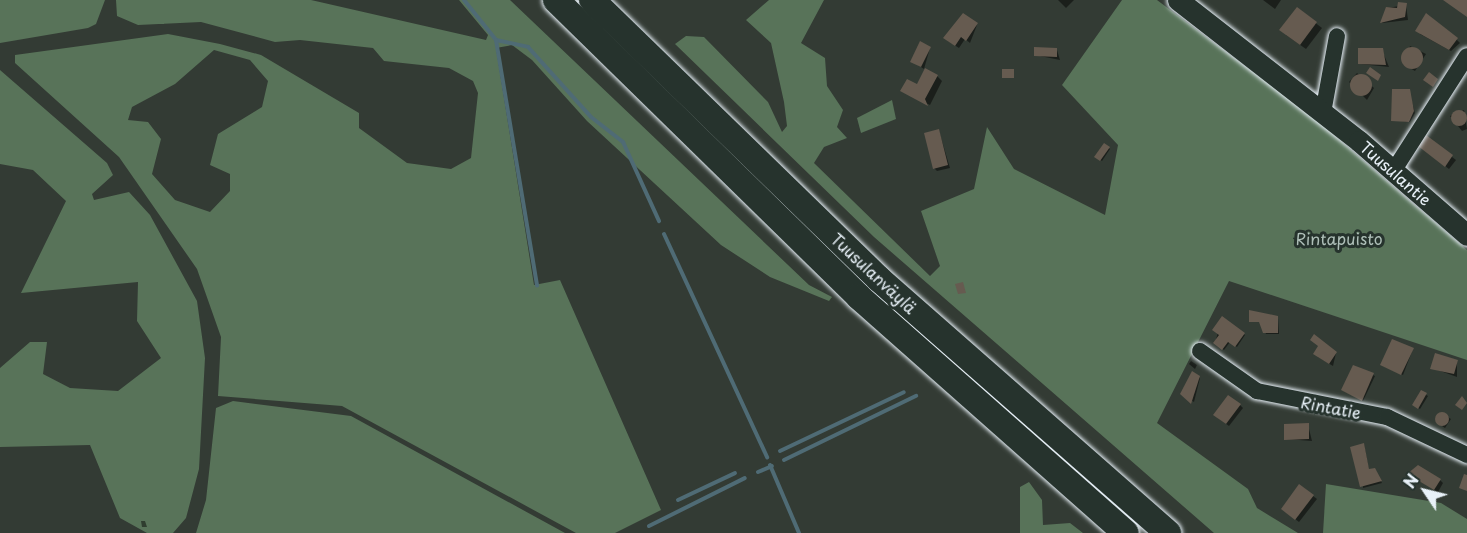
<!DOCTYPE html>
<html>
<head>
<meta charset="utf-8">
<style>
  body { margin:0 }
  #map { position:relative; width:1467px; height:533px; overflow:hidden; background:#333b34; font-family:"Playpen Sans",sans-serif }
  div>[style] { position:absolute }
  .green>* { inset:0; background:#587359 }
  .shadow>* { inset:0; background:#0007 }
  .stream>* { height:4px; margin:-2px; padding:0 2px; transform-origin:2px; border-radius:2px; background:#4f6b75 }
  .building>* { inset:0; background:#665b50 }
  .round { border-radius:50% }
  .roads { filter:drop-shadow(0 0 2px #e8f1f8) drop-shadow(0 0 2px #e8f1f8) }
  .minor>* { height:16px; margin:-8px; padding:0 8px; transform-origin:8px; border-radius:8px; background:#26332d }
  .major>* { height:21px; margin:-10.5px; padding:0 10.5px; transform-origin:10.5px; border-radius:10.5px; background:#26332d }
  .highway>* { height:26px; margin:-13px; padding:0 13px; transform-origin:13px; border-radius:13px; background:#26332d }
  span { translate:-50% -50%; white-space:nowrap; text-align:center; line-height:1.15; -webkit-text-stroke:6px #26332d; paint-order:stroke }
  .street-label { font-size:16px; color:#e8f1f8 }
  .park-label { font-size:16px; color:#aebfb8 }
  .north { position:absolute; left:1395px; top:461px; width:60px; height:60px; -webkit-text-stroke:4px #26332d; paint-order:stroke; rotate:305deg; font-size:16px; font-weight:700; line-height:24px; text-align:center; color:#e8f1f8 }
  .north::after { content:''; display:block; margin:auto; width:21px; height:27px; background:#e8f1f8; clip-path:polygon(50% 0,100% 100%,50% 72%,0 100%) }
</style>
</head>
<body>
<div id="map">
  <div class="green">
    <i style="clip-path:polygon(0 0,105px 0,96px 24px,88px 28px,0 43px)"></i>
    <i style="clip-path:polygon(evenodd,116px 0,311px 0,486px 40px,488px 35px,459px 0,510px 0,809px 285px,832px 297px,829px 301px,770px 277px,721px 245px,587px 121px,532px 60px,512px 45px,496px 48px,534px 285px,560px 280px,661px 510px,615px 533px,576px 533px,342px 406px,218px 396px,221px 337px,197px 269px,119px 157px,15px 63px,15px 55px,168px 34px,220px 44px,261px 55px,359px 113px,359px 128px,407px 163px,451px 169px,471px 158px,478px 93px,473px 81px,449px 68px,384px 61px,373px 48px,300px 40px,275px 42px,201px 22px,138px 25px,117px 16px,116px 0,214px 50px,250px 60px,268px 81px,262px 107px,218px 134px,210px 165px,230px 174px,230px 191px,210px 212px,175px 200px,152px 174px,161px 139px,148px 122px,128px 120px,132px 107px,175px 84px,214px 50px)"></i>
    <i style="clip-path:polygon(769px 0,824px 0,801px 43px,825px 58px,827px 86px,843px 110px,837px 127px,847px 138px,824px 147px,814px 163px,930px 276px,940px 266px,921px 211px,974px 189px,987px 127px,1014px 169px,1105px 215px,1118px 145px,1062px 85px,1122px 0,1157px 0,1314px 118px,1467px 250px,1467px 360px,1229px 281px,1157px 423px,1248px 489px,1257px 508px,1298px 533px,1214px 533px,874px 237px,675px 44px,686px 36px,704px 37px,768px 102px,782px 132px,787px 126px,784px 102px,771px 43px,746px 20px)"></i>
    <i style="clip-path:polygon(0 70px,107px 163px,113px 175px,92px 194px,94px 200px,129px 192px,150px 215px,197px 301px,205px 358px,199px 469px,186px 518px,173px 533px,147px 533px,120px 518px,90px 445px,0 447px,0 368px,30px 342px,47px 342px,43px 374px,70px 388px,118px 391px,161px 358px,137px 321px,138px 282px,21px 293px,66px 201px,33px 170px,0 164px)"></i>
    <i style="clip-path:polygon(892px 100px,896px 119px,861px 133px,857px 118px)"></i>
    <i style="clip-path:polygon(233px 401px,351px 416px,565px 533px,196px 533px,206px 500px,216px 408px)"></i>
    <i style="clip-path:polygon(1029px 482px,1042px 500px,1043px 525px,1070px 523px,1083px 533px,1020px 533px,1020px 487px)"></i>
    <i style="clip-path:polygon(1326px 484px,1441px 503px,1467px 519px,1467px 533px,1323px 533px)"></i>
  </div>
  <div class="shadow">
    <i style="clip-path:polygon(1058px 0,1074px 0,1066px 8px)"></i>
    <i style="clip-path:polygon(1263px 0,1281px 0,1275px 9px)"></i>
    <i style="clip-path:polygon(1406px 5px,1408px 20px,1382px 23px,1387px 8px)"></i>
    <i style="clip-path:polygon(1297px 9px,1322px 28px,1306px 49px,1286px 35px)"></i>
    <i style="clip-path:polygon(1426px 15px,1457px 40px,1460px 43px,1451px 51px,1420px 34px)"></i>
    <i style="clip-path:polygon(977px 25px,970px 43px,965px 39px,959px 48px,948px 41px)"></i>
    <i style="clip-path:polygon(1410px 46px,1426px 54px,1415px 71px,1403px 64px)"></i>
    <i style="clip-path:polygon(930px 48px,924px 69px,912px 61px)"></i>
    <i style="clip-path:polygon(1057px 50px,1060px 60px,1035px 55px)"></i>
    <i style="clip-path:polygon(1382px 50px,1389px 67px,1360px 64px)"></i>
    <i style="clip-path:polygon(1357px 73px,1374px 88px,1367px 100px,1349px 82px)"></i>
    <i style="clip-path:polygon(937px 76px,942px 81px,930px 105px,902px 91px)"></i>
    <i style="clip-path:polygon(1409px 91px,1415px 113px,1410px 122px,1393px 120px)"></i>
    <i style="clip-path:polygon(1464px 110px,1467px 129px,1462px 131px,1450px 116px)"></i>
    <i style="clip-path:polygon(939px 131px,950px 168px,937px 171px,934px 168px)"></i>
    <i style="clip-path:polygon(1426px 137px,1456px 160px,1449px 169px,1423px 149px)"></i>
    <i style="clip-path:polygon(1105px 145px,1110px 149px,1102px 161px,1096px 157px)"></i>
    <i style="clip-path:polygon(1222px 318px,1245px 335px,1237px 347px,1230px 342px,1224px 350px,1215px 343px)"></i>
    <i style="clip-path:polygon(1278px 318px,1279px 334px,1266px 334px,1261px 322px,1251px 321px)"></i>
    <i style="clip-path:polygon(1413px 349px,1403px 375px,1383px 366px)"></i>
    <i style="clip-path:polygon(1336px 353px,1333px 366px,1318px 357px)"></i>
    <i style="clip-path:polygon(1191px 361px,1197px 365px,1195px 369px,1189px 364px)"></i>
    <i style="clip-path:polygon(1457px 362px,1457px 377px,1432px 368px)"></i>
    <i style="clip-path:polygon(1354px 367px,1375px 376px,1363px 401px,1344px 391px)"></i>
    <i style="clip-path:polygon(1199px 377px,1200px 378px,1194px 402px,1183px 395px)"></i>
    <i style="clip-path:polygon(1421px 392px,1428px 396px,1420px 409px,1415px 406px)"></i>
    <i style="clip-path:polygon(1240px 405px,1243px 408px,1229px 426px,1218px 418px)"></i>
    <i style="clip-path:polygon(1440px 413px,1451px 419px,1445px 428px,1436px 422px)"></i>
    <i style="clip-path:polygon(1308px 425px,1312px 441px,1286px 439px)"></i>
    <i style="clip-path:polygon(1364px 444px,1369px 471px,1376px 471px,1382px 483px,1363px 488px)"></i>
    <i style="clip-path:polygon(1409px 475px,1440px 480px,1443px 483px,1438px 492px)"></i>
    <i style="clip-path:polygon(1313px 496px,1317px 499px,1299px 522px,1286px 512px)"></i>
    <i style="clip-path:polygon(141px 521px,145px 521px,147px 527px,142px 527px)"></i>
  </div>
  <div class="stream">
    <i style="left:464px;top:0;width:51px;rotate:51.3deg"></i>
    <i style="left:496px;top:40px;width:33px;rotate:12deg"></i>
    <i style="left:528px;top:47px;width:94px;rotate:48deg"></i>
    <i style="left:591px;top:117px;width:41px;rotate:38deg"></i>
    <i style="left:623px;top:142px;width:87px;rotate:65.5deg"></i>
    <i style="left:496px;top:40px;width:249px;rotate:80.5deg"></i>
    <i style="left:664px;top:234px;width:246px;rotate:65.2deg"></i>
    <i style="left:780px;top:451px;width:137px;rotate:-25.4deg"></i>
    <i style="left:784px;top:460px;width:147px;rotate:-25.9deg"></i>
    <i style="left:770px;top:465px;width:74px;rotate:66.9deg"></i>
    <i style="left:758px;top:472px;width:15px;rotate:-23deg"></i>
    <i style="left:678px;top:500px;width:63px;rotate:-25.3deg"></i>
    <i style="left:649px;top:526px;width:107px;rotate:-26.6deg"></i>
  </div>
  <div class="building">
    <i style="clip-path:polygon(1443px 0,1467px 0,1467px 17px)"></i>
    <i style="clip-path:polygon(1398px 2px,1407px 3px,1405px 17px,1380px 23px,1386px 7px,1397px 8px)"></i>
    <i style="clip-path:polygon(1297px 7px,1317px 22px,1300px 45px,1279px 30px)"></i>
    <i style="clip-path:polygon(963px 13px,978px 23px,966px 41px,961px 37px,955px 46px,943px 38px)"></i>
    <i style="clip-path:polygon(1426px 13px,1458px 38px,1449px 50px,1415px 31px)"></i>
    <i style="clip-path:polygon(920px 41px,931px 47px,921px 67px,910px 62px)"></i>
    <i style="clip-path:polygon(1034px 47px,1057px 48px,1057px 57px,1034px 56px)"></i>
    <i class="round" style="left:1401px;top:47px;width:22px;height:22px"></i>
    <i style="clip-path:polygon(1358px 48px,1383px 48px,1386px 65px,1358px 64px)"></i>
    <i style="clip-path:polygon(1370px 67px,1381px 75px,1378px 81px,1366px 73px)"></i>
    <i style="clip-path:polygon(925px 68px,938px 75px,925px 99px,928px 106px,900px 91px,907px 79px,917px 84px)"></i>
    <i style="clip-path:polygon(1002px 69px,1014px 69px,1014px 78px,1002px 78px)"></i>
    <i style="clip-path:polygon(1429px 72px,1438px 79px,1433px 87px,1423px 80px)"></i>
    <i class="round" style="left:1350px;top:74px;width:22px;height:22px"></i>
    <i style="clip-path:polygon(1392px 89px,1410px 89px,1414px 111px,1409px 122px,1391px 121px)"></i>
    <i class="round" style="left:1451px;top:110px;width:16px;height:16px"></i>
    <i style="clip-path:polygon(939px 129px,948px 165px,933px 169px,924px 133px)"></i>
    <i style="clip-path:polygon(1426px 135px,1453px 155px,1445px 167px,1418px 146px)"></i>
    <i style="clip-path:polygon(1104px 143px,1110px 147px,1100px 161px,1094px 157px)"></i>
    <i style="clip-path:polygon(963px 282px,966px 293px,958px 294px,955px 284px)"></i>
    <i style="clip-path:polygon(1249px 310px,1278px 316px,1278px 333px,1263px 333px,1259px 322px,1249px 322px)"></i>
    <i style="clip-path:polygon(1222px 316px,1245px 333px,1235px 347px,1228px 342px,1222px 350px,1213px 343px,1219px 335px,1212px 330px)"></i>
    <i style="clip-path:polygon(1314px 334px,1337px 352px,1329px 364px,1313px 354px,1318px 346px,1310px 340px)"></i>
    <i style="clip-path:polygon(1392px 339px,1414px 348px,1401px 375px,1380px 365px)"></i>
    <i style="clip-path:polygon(1435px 353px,1458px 360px,1454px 374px,1430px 369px)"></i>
    <i style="clip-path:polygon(1353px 365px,1374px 373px,1362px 401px,1341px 390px)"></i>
    <i style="clip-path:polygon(1192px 371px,1200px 376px,1191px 404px,1180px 394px)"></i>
    <i style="clip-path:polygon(1421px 390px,1427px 393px,1418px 409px,1412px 405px)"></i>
    <i style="clip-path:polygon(1228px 395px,1241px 404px,1226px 424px,1213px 415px)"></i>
    <i style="clip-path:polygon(1462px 396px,1467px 403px,1462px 410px,1455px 405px)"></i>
    <i class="round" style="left:1435px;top:412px;width:14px;height:14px"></i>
    <i style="clip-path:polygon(1309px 423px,1309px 439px,1284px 440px,1284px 424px)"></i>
    <i style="clip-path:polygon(1364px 443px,1369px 469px,1375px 468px,1382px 481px,1360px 487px,1350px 447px)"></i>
    <i style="clip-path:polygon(1418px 465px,1441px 479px,1434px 490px,1407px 474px)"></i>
    <i style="clip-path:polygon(1464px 474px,1467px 475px,1467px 491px,1459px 488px)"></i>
    <i style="clip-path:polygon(1299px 484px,1314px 495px,1295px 520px,1281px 509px)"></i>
  </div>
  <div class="roads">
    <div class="minor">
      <i style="left:1323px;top:113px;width:78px;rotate:-79.7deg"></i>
      <i style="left:1394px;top:170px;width:135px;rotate:-57.4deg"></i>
      <i style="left:1200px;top:351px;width:70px;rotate:35.1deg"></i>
      <i style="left:1257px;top:391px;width:133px;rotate:11.3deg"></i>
      <i style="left:1387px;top:417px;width:89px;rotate:25.4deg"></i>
    </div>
    <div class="major">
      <i style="left:1178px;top:0;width:229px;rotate:37.9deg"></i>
      <i style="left:1359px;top:141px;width:143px;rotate:41deg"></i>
    </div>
    <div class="highway">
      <i style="left:556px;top:0;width:424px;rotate:44.4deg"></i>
      <i style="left:859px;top:297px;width:356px;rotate:41.5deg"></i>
      <i style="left:592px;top:0;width:400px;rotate:44.2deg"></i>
      <i style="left:879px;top:279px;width:385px;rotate:41.3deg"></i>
    </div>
  </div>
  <div class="street-label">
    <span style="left:1396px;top:173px;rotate:41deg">Tuusulantie</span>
    <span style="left:874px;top:273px;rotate:43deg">Tuusulanväylä</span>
    <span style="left:1331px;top:407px;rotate:11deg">Rintatie</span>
  </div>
  <div class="park-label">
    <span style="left:1339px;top:238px">Rintapuisto</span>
  </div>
  <div class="north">N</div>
</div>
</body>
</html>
